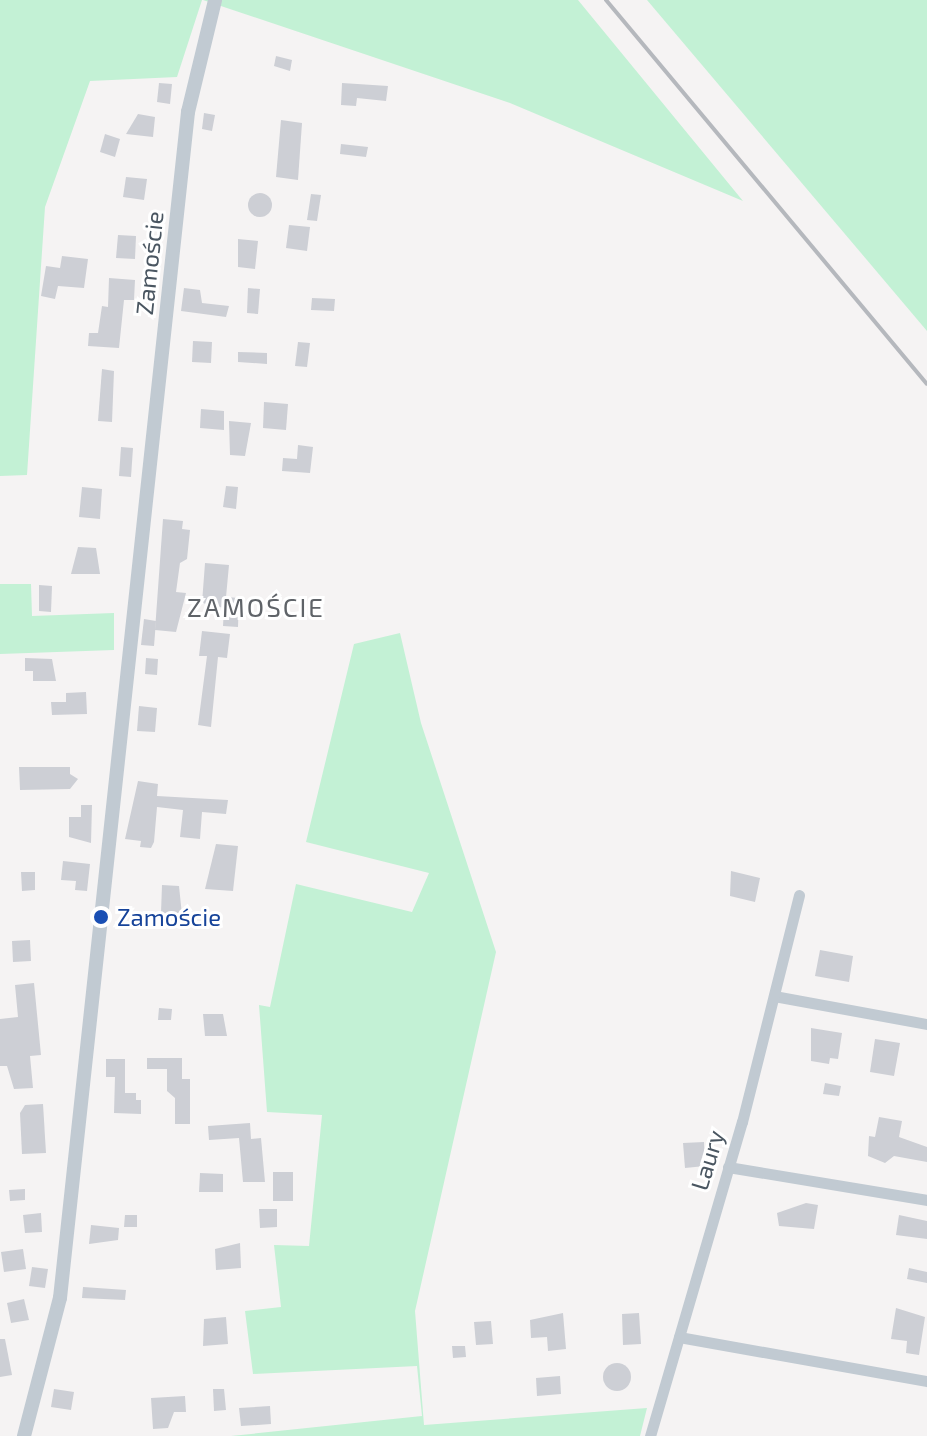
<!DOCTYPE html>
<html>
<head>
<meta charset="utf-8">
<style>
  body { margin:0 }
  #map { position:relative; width:927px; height:1436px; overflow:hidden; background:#f5f3f3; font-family:"Exo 2",sans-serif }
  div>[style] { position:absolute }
  .green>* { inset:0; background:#c3f1d5 }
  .building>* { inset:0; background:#cdcfd5 }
  .round { border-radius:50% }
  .minor>* { height:11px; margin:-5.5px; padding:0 5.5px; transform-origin:5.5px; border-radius:5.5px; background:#c1cad2 }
  .tertiary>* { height:14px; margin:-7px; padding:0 7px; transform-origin:7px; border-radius:7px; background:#c1cad2 }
  .rail>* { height:4px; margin:-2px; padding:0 2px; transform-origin:2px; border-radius:2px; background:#b5b8bd }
  .dots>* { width:22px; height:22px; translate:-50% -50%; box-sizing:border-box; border:4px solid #fff; border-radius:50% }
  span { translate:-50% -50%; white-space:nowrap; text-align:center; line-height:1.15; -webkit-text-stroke:6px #fff; paint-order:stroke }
  .street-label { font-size:24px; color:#4a5661 }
  .transit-label { font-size:24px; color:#164399 }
  .left { translate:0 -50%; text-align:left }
  .neighbourhood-label { font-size:26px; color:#5f6368; letter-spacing:2px }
</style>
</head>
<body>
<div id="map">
  <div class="green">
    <i style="clip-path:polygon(0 0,202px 0,177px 77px,90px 81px,45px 207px,27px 475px,0 476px)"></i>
    <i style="clip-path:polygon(203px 0,578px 0,743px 201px,510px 103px)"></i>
    <i style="clip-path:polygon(647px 0,927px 0,927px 331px)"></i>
    <i style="clip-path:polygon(0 584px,31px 584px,32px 616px,114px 613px,114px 650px,0 654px)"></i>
    <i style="clip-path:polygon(400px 633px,421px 723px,496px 952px,415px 1311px,424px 1425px,647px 1408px,640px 1436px,231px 1436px,422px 1416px,417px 1366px,253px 1374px,245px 1311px,281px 1307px,274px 1245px,309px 1246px,322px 1115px,267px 1112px,259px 1005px,270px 1007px,296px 884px,412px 912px,429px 873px,306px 842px,354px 644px)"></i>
  </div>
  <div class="building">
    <i style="clip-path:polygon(276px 56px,292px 60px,290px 71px,274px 66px)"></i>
    <i style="clip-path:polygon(159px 83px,172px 84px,170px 104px,157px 102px)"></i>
    <i style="clip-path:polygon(342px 83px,388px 86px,386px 101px,357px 98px,356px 106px,341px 105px)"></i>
    <i style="clip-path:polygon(204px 113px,215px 115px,212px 131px,202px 129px)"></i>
    <i style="clip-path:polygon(138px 114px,155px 117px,153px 137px,126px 134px)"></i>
    <i style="clip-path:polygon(281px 120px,302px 123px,298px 180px,276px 177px)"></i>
    <i style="clip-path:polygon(105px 134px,120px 139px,115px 157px,100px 152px)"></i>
    <i style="clip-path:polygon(341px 144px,368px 147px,366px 157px,340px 154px)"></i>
    <i style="clip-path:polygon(126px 177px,147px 179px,144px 200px,123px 197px)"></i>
    <i class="round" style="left:248px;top:193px;width:24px;height:24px"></i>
    <i style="clip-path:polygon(311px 194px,321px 195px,317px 221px,307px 220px)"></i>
    <i style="clip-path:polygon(289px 225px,310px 227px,307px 251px,286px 248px)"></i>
    <i style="clip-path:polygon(118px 235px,136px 236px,135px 259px,116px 258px)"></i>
    <i style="clip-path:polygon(238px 239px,258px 241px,255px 269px,238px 267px)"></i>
    <i style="clip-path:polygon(62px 256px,88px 259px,84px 288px,58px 286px,55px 299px,41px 296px,46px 266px,60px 268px)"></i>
    <i style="clip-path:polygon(109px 278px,135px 280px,134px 300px,124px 300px,119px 348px,88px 346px,89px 333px,98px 333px,102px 306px,108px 307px)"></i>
    <i style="clip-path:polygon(184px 288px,200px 290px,202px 303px,229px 306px,226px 317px,181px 311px)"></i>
    <i style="clip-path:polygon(248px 288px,260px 289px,258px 314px,247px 313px)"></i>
    <i style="clip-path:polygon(312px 298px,335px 299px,334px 311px,311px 310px)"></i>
    <i style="clip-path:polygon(193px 341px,212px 342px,211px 363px,192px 362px)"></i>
    <i style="clip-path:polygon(298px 342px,310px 343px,307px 367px,295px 366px)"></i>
    <i style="clip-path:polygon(238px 352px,267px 353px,267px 364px,238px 362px)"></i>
    <i style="clip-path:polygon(102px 369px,114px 371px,112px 422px,98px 421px)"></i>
    <i style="clip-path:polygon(264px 402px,288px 404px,286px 430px,263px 428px)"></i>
    <i style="clip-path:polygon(201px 409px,224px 411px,224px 430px,200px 428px)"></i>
    <i style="clip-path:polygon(229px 421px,251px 423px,245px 456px,230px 455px)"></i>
    <i style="clip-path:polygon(298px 445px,313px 447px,310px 473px,282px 471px,283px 458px,297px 459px)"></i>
    <i style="clip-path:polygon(121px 447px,133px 448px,131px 477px,119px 476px)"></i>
    <i style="clip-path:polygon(226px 486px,238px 487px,236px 509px,223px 507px)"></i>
    <i style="clip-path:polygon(82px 487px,102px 489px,100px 519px,79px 517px)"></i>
    <i style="clip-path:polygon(163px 519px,183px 521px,182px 529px,190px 530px,187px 559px,180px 563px,176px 592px,186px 593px,176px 632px,155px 630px)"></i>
    <i style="clip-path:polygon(78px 547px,96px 548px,100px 574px,71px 574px)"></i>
    <i style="clip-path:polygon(205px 563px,229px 565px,226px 597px,239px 598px,238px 627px,223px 626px,224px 608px,202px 603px)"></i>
    <i style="clip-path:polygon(39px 585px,52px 586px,51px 612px,39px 611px)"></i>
    <i style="clip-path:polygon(144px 619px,156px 621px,154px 646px,141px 645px)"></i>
    <i style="clip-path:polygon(202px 631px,230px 634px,227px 658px,218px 657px,211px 727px,198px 725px,207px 656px,199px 656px)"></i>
    <i style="clip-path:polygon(25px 658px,52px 659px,56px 681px,33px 681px,33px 671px,25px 671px)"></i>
    <i style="clip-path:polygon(146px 658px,158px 659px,157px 675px,145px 674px)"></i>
    <i style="clip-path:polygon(86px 692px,87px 714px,52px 715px,51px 702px,66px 702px,66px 693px)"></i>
    <i style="clip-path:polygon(139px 706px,157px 708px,155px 732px,137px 731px)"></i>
    <i style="clip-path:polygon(19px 767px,70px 767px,70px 774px,78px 779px,70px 789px,20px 790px)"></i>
    <i style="clip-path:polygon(138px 781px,158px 784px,157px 796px,228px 800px,226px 814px,202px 812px,200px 839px,180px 837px,183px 810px,157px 807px,154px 842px,151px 848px,140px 847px,141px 841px,125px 839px)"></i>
    <i style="clip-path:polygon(81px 805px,92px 805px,91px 843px,69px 837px,69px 817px,81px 817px)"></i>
    <i style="clip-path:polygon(216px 844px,238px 846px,233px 891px,205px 889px)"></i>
    <i style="clip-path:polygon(63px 861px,90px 864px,87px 891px,75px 890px,76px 881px,61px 880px)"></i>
    <i style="clip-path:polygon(731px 871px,760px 878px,755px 902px,730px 896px)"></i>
    <i style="clip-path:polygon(21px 872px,35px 872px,35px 890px,22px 891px)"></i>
    <i style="clip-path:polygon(162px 885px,179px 886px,182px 915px,161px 913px)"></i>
    <i style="clip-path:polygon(30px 940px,31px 961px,13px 962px,12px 941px)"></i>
    <i style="clip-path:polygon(820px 950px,853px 956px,849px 982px,815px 976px)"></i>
    <i style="clip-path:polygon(34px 983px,41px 1055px,30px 1056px,33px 1088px,14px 1089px,7px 1066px,0 1066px,0 1019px,18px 1017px,15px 985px)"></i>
    <i style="clip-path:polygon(159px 1008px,172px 1009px,171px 1020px,158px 1020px)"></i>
    <i style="clip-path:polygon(203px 1014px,223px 1014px,227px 1036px,205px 1036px)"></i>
    <i style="clip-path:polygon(811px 1028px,842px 1033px,838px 1059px,830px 1058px,829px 1064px,811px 1061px)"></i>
    <i style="clip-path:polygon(875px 1039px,900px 1043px,894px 1076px,870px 1072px)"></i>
    <i style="clip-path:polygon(147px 1058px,182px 1058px,182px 1079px,190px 1079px,190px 1124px,175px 1124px,175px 1098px,167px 1091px,167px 1069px,147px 1069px)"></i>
    <i style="clip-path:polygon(106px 1059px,125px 1059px,125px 1093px,136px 1093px,136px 1100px,141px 1100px,141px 1114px,114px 1113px,115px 1077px,106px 1077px)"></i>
    <i style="clip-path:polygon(825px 1083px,841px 1086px,839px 1096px,823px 1094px)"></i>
    <i style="clip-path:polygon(43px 1104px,46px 1153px,22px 1154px,20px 1113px,25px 1105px)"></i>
    <i style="clip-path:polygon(879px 1117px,902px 1121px,899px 1137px,927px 1147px,927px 1162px,894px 1156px,885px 1163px,868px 1156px,869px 1136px,875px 1137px)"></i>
    <i style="clip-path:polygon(250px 1123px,251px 1139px,261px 1138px,265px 1182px,243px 1182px,239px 1138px,209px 1140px,208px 1126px)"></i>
    <i style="clip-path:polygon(704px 1142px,705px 1166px,685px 1168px,683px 1143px)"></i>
    <i style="clip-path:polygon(273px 1172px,293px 1172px,293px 1201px,273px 1201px)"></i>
    <i style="clip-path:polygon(200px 1173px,223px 1174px,223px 1192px,199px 1192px)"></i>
    <i style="clip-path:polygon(25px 1189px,25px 1200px,10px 1201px,9px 1190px)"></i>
    <i style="clip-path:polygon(806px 1203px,818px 1205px,814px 1229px,779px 1226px,777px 1213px)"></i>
    <i style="clip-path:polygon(259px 1209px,277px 1209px,277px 1227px,260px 1228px)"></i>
    <i style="clip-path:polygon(41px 1213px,42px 1232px,25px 1233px,23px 1215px)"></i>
    <i style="clip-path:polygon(125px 1215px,137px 1215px,137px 1227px,124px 1227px)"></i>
    <i style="clip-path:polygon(899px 1215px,927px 1221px,927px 1239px,896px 1235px)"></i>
    <i style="clip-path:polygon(91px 1225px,119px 1228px,118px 1240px,89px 1244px)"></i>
    <i style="clip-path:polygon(240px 1243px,241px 1268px,216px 1270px,215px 1249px)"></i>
    <i style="clip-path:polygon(23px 1249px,26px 1269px,4px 1272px,1px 1252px)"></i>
    <i style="clip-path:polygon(32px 1267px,48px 1269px,45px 1288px,29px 1286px)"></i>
    <i style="clip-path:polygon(909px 1268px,927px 1272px,927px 1283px,907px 1279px)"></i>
    <i style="clip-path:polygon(83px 1287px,126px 1290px,125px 1300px,82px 1298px)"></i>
    <i style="clip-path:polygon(24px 1299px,29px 1320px,11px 1323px,7px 1303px)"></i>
    <i style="clip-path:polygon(896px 1308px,925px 1317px,919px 1355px,906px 1353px,907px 1341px,891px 1339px)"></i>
    <i style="clip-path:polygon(563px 1313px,566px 1349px,548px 1351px,547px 1337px,531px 1338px,530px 1320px)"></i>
    <i style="clip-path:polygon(639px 1313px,641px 1344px,623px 1345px,622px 1314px)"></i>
    <i style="clip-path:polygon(226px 1317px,228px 1344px,203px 1346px,204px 1319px)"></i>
    <i style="clip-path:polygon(491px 1321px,493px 1344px,476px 1345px,474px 1322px)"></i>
    <i style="clip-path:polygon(0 1339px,5px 1339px,12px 1375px,0 1377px)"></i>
    <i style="clip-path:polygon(452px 1346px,465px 1346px,466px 1357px,453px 1358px)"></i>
    <i class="round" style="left:603px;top:1363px;width:28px;height:28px"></i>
    <i style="clip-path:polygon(560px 1376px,561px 1394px,537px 1396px,536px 1378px)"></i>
    <i style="clip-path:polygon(54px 1389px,74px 1392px,71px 1410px,51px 1407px)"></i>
    <i style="clip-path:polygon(213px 1389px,224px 1389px,226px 1410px,214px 1411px)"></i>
    <i style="clip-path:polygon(185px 1396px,186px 1412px,174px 1412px,168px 1428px,153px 1429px,151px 1398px)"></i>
    <i style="clip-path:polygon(270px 1406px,271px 1424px,241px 1426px,239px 1408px)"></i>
  </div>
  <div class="minor">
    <i style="left:774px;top:996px;width:156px;rotate:10.4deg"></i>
    <i style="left:728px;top:1167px;width:202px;rotate:9.4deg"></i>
    <i style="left:679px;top:1337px;width:252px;rotate:10.1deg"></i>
    <i style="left:650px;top:1436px;width:327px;rotate:-73.7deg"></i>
    <i style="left:742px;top:1122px;width:234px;rotate:-75.9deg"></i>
  </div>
  <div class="tertiary">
    <i style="left:24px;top:1436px;width:143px;rotate:-75.4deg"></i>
    <i style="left:60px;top:1298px;width:1193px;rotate:-83.84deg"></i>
    <i style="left:188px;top:112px;width:115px;rotate:-76.4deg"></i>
  </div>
  <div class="rail">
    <i style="left:606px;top:0;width:500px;rotate:50.11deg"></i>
  </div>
  <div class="dots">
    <i style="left:101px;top:917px;background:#1a4fb4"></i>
  </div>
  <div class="street-label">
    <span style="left:149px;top:263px;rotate:-84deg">Zamoście</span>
    <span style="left:707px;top:1160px;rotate:-73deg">Laury</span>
  </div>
  <div class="transit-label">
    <span class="left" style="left:117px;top:917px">Zamoście</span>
  </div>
  <div class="neighbourhood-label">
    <span style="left:256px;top:607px">ZAMOŚCIE</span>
  </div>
</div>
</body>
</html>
